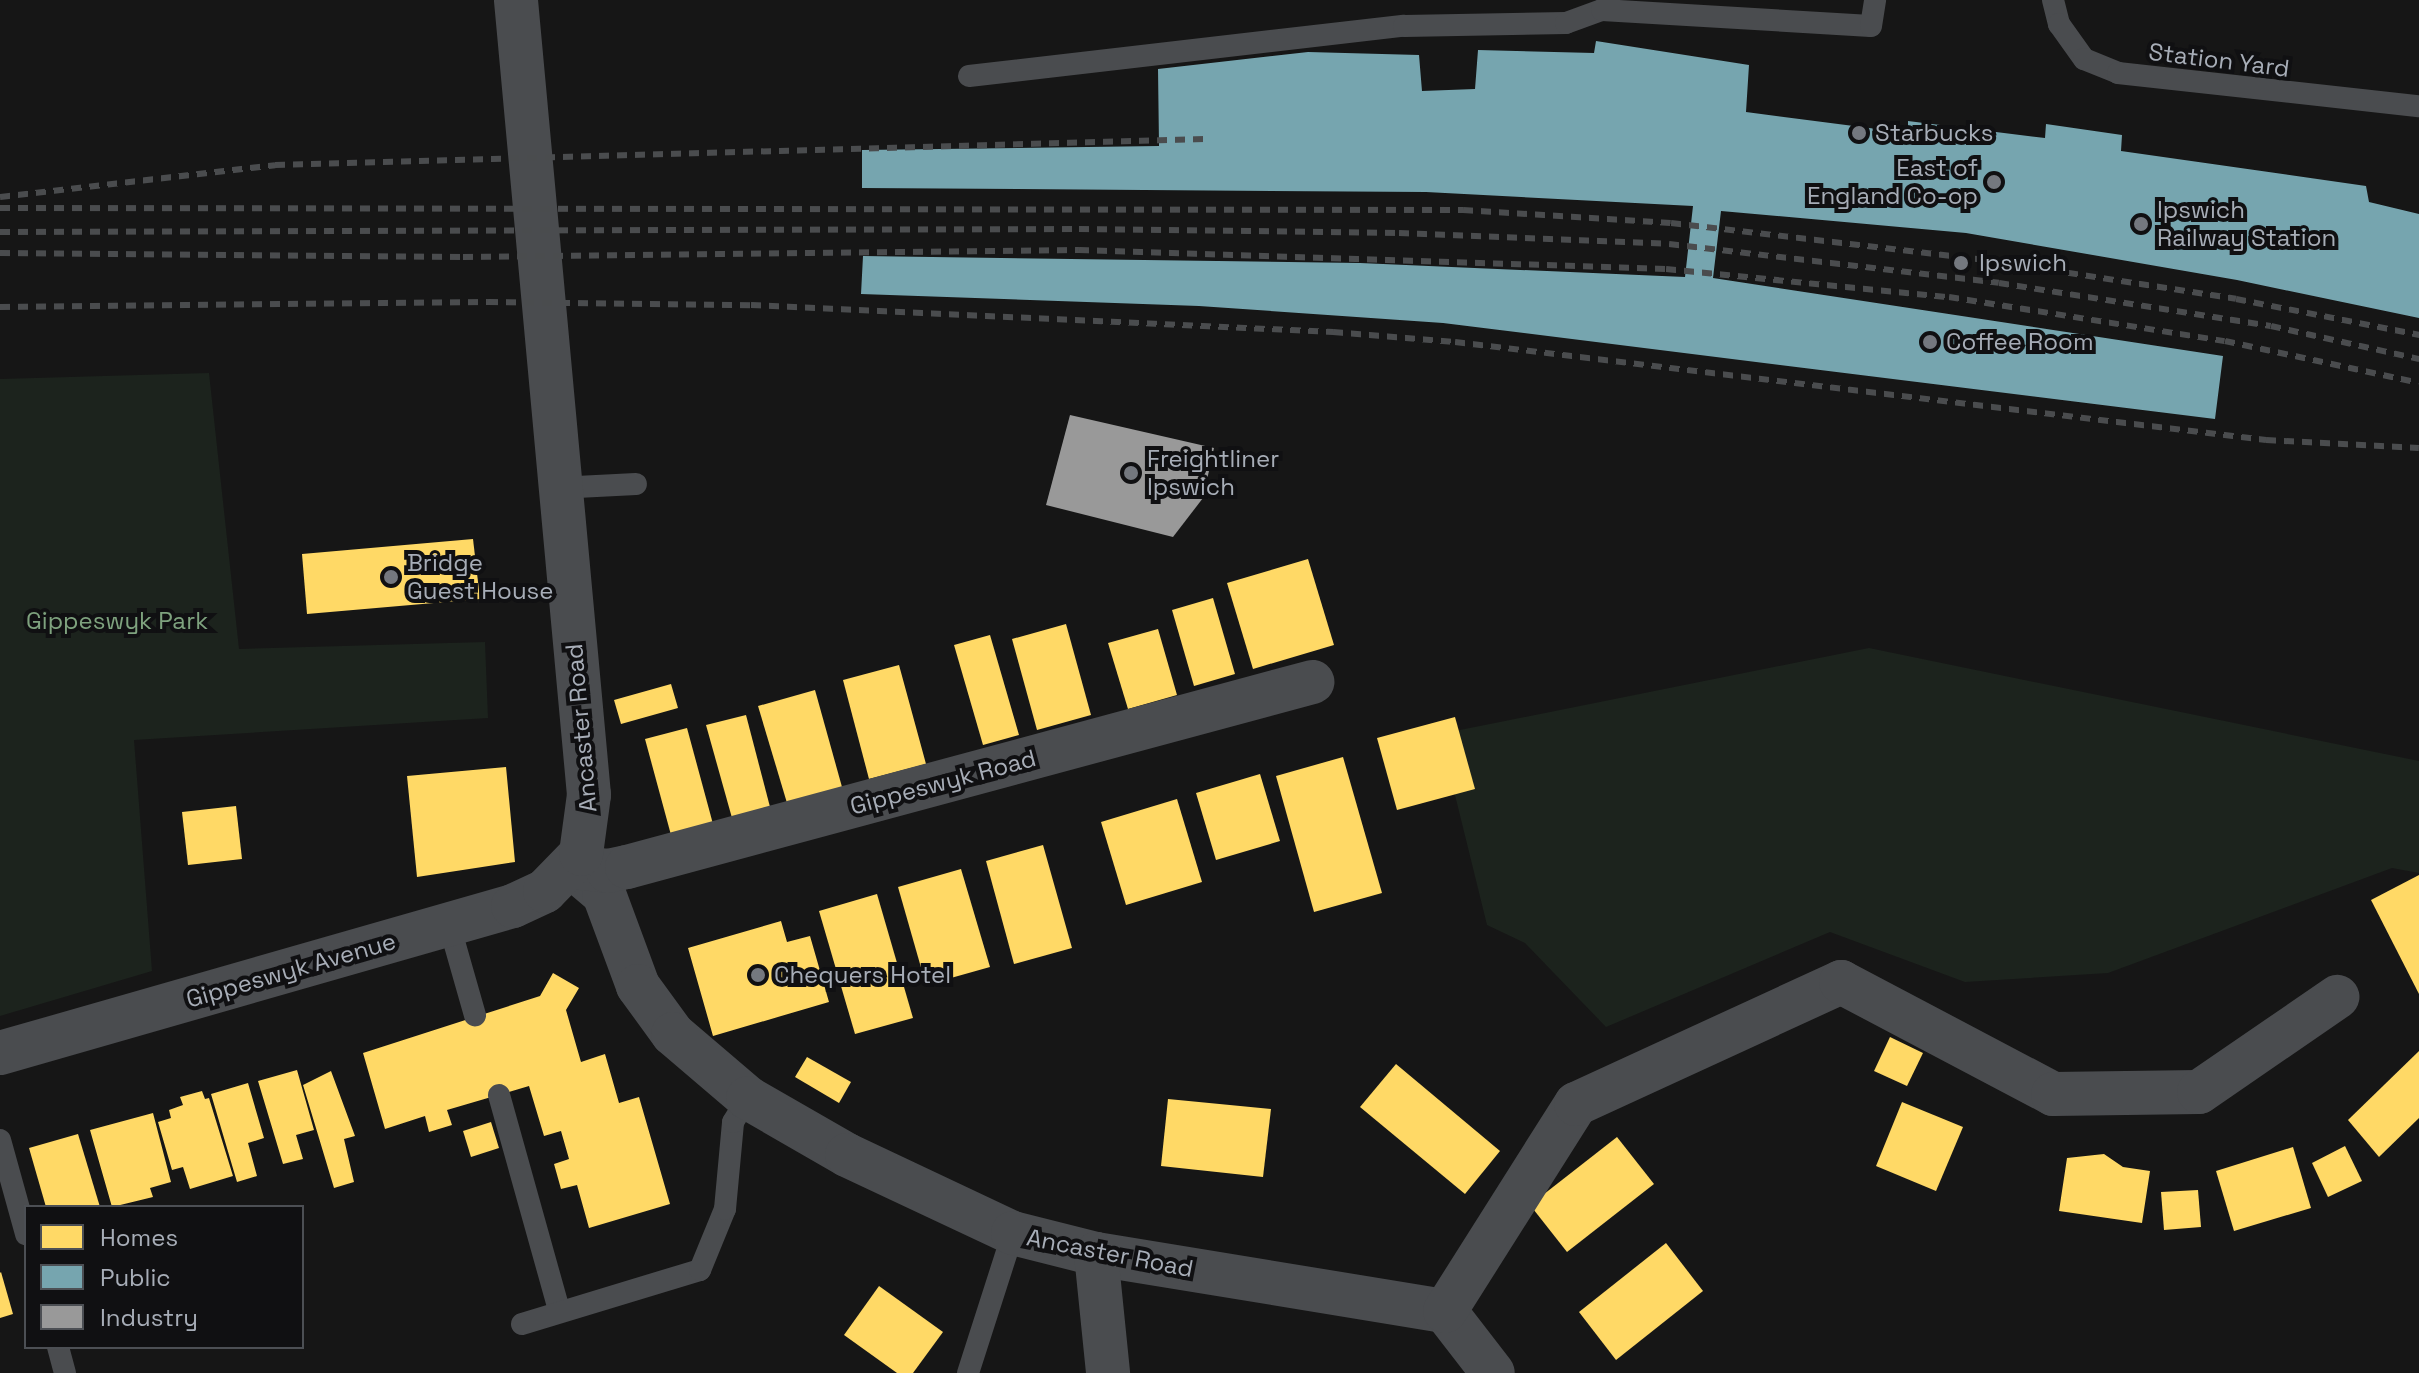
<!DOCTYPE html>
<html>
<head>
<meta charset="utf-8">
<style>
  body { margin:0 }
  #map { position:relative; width:2419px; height:1373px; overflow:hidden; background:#161616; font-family:"Space Grotesk",sans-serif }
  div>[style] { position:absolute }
  .green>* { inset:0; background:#1c231d }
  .homes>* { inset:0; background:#ffd966 }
  .public>* { inset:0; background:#76a5af }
  .industry>* { inset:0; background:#999 }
  .service>* { height:22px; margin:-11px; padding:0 11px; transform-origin:11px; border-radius:11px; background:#4a4c4f }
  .minor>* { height:44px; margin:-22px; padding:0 22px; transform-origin:22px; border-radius:22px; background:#4a4c4f }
  .tertiary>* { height:44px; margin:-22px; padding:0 22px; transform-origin:22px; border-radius:22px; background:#4a4c4f }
  .rail>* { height:6px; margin-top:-3px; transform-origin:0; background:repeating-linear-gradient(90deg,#4a4c4e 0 10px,transparent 0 18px) }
  .dots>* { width:22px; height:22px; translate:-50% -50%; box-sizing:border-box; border:4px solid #101012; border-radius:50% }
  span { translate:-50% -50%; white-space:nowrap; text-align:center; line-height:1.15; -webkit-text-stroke:8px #101012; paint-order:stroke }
  .street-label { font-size:24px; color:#a7adb7 }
  .poi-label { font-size:24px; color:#a7adb7 }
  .left { translate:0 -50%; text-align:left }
  .right { translate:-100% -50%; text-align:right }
  .park-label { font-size:24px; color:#7ea27e }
  .legend { position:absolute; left:24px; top:1205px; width:280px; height:144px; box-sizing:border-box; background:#101012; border:2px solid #4c4f54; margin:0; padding:10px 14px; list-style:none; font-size:24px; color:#a7adb7 }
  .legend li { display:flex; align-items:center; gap:16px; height:40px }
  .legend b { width:40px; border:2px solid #4c4f54 }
</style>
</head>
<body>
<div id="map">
  <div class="green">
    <i style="clip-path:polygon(209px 373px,239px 649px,485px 642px,488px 718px,134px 740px,152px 971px,0 1016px,0 379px)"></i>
    <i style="clip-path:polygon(1869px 648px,2419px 761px,2419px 873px,2392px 868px,2108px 973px,1965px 982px,1830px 932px,1606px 1027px,1525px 943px,1487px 925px,1440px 734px)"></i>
  </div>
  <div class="homes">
    <i style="clip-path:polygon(473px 539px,480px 599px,307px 614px,302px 554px)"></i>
    <i style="clip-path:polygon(1308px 559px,1334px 645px,1253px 669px,1227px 583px)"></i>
    <i style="clip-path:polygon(1213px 598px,1235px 674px,1194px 686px,1172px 610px)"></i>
    <i style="clip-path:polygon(1066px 624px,1091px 715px,1037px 730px,1012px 639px)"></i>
    <i style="clip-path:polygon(1158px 629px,1177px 695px,1128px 709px,1108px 643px)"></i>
    <i style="clip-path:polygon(990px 635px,1019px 735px,983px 745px,954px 645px)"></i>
    <i style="clip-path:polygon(899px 665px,926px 764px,869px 779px,843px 680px)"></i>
    <i style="clip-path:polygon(671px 684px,678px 708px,621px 724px,614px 700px)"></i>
    <i style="clip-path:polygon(815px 690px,842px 787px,787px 803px,758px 706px)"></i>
    <i style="clip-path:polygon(746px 715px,770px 807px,732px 818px,706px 725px)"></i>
    <i style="clip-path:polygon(1455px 717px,1475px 789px,1397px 810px,1377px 738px)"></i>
    <i style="clip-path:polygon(687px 728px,713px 824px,671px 835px,645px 739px)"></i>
    <i style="clip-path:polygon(1343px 757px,1382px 893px,1314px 912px,1276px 776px)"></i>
    <i style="clip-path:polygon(506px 767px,515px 862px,417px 877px,407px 776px)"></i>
    <i style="clip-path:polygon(1260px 774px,1280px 841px,1216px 860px,1196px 793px)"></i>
    <i style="clip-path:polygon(1177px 799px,1202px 882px,1126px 905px,1101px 822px)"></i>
    <i style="clip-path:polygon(236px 806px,242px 859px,188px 865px,182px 812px)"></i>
    <i style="clip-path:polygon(1043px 845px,1072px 948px,1014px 964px,986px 861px)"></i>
    <i style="clip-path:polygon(961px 869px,990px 967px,926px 985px,898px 887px)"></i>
    <i style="clip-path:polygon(2419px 875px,2419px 994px,2371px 900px)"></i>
    <i style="clip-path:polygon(877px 894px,913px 1018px,855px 1034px,819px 911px)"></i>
    <i style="clip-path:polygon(781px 921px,787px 942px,810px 936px,829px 1002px,713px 1036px,688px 948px)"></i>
    <i style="clip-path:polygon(553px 973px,579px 988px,566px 1010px,581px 1062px,605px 1054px,619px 1103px,639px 1097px,670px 1204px,589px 1228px,577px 1185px,561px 1189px,554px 1164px,569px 1159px,561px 1131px,544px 1136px,529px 1086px,447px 1110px,452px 1125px,429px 1132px,425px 1116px,385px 1129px,363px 1053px,540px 996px)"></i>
    <i style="clip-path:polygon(1890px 1037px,1923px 1053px,1907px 1086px,1874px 1071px)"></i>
    <i style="clip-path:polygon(2419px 1051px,2419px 1118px,2379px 1157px,2348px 1120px)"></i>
    <i style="clip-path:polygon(807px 1057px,851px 1082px,839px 1103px,795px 1077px)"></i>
    <i style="clip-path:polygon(1396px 1064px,1500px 1151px,1465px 1194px,1360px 1107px)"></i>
    <i style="clip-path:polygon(297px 1070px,314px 1130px,296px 1135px,303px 1159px,283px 1164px,258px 1081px)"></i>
    <i style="clip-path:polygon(331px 1071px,355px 1136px,344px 1139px,354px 1182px,334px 1188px,303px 1085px)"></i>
    <i style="clip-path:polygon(248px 1083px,264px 1138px,248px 1143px,257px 1176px,237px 1182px,211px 1094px)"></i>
    <i style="clip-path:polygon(202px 1091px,205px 1099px,209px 1098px,233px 1176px,190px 1189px,183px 1167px,172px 1170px,158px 1122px,171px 1118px,169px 1110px,183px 1105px,180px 1097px)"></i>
    <i style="clip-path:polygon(1168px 1099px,1271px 1109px,1263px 1177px,1161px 1166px)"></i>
    <i style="clip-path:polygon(1902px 1102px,1963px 1127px,1936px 1191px,1876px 1166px)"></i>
    <i style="clip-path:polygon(153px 1113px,171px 1182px,150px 1188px,153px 1197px,112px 1207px,90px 1130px)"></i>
    <i style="clip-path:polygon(491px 1122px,499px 1148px,471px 1157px,463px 1131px)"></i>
    <i style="clip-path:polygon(78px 1134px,100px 1207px,46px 1207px,29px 1148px)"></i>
    <i style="clip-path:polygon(1617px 1137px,1654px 1184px,1567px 1252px,1530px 1205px)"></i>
    <i style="clip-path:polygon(2345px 1146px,2362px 1181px,2328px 1197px,2312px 1163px)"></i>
    <i style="clip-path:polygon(2293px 1147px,2311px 1208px,2234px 1231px,2216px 1171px)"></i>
    <i style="clip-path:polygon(2104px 1154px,2123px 1167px,2150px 1171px,2142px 1223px,2059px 1211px,2067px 1158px)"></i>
    <i style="clip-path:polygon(2198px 1190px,2201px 1227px,2164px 1230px,2161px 1192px)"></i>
    <i style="clip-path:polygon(1666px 1243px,1703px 1291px,1616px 1360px,1579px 1312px)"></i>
    <i style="clip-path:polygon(1px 1272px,13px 1314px,0 1318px,0 1273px)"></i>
    <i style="clip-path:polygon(879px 1286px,943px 1332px,913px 1373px,897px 1373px,844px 1335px)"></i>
  </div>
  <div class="public">
    <i style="clip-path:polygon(1596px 41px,1749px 65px,1746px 112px,1908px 133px,1908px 121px,2045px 138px,2046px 124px,2122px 135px,2121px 151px,2366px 186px,2369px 202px,2419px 214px,2419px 318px,2237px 280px,1966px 233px,1721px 211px,1713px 278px,2223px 356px,2215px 419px,1443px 323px,1199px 306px,861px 294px,863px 256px,1360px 263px,1685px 277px,1693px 206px,1426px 192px,862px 188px,862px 150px,1159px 146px,1158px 69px,1308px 52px,1419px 55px,1422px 91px,1475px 89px,1478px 50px,1594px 53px)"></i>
  </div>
  <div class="industry">
    <i style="clip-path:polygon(1070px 415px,1214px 448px,1203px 498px,1173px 537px,1046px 505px)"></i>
  </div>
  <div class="service">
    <i style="left:2053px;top:0;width:25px;rotate:76deg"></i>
    <i style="left:2059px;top:24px;width:43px;rotate:54.5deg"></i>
    <i style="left:2084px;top:59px;width:37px;rotate:22deg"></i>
    <i style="left:2118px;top:73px;width:303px;rotate:6.3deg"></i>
    <i style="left:969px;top:76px;width:438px;rotate:-6.6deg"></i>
    <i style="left:1404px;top:26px;width:162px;rotate:-1.1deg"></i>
    <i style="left:1566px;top:23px;width:38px;rotate:-20deg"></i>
    <i style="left:1602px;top:10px;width:269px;rotate:3.4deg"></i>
    <i style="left:1871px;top:26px;width:26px;rotate:-81deg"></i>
    <i style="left:557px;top:488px;width:79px;rotate:-2.9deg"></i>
    <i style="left:449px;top:924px;width:95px;rotate:74.1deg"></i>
    <i style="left:499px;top:1095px;width:223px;rotate:74.4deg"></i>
    <i style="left:0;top:1140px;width:98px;rotate:74.5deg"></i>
    <i style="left:522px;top:1324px;width:186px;rotate:-16.9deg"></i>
    <i style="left:700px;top:1270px;width:66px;rotate:-67.7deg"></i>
    <i style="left:725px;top:1209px;width:87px;rotate:-84.7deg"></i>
    <i style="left:733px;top:1122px;width:28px;rotate:-58deg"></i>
    <i style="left:58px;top:1347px;width:27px;rotate:75deg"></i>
    <i style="left:968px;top:1373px;width:147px;rotate:-72.2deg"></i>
  </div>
  <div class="minor">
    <i style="left:572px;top:867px;width:42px;rotate:40.2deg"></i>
    <i style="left:604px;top:894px;width:98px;rotate:69.7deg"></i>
    <i style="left:638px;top:986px;width:59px;rotate:53.9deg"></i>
    <i style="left:673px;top:1034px;width:99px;rotate:40.5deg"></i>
    <i style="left:748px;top:1098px;width:114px;rotate:29.9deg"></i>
    <i style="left:847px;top:1155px;width:183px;rotate:25.2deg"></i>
    <i style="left:1013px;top:1233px;width:86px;rotate:14.2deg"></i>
    <i style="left:1096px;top:1254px;width:354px;rotate:9.3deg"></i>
    <i style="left:1445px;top:1311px;width:78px;rotate:52.3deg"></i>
    <i style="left:572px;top:867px;width:36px;rotate:6deg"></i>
    <i style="left:608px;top:871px;width:19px;rotate:-12deg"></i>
    <i style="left:627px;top:867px;width:710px;rotate:-15.11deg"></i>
    <i style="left:1096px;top:1254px;width:120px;rotate:84.2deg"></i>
    <i style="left:1445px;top:1311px;width:245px;rotate:-57.7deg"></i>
    <i style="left:1576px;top:1104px;width:292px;rotate:-24.7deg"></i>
    <i style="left:1841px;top:982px;width:240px;rotate:27.8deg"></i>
    <i style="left:2053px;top:1094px;width:146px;rotate:-0.8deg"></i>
    <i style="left:2199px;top:1092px;width:168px;rotate:-34.5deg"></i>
  </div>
  <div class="tertiary">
    <i style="left:0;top:1053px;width:534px;rotate:-15.99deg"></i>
    <i style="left:513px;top:906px;width:35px;rotate:-25deg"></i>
    <i style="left:545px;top:891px;width:52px;rotate:-45.8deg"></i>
    <i style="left:581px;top:854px;width:60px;rotate:-82.3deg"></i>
    <i style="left:589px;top:795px;width:798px;rotate:-95.25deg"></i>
  </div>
  <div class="rail">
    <i style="left:0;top:197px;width:277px;rotate:-6.6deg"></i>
    <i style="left:275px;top:165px;width:930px;rotate:-1.6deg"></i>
    <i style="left:0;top:208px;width:1463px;rotate:0.08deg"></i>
    <i style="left:1463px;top:210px;width:208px;rotate:3.6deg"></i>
    <i style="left:1671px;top:223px;width:310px;rotate:6.7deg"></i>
    <i style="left:1979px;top:259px;width:260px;rotate:8.8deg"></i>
    <i style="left:2236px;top:299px;width:187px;rotate:11.1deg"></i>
    <i style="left:0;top:232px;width:1079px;rotate:-0.16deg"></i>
    <i style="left:1079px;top:229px;width:320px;rotate:0.7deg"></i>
    <i style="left:1399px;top:233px;width:270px;rotate:2.3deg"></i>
    <i style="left:1669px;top:244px;width:332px;rotate:6.7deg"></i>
    <i style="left:1999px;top:283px;width:275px;rotate:9deg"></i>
    <i style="left:2271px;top:326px;width:152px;rotate:12.6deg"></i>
    <i style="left:0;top:253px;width:463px;rotate:0.5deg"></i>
    <i style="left:463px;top:257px;width:616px;rotate:-0.65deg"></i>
    <i style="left:1079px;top:250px;width:587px;rotate:1.85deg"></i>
    <i style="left:1666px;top:269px;width:284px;rotate:5.7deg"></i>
    <i style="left:1949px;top:297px;width:279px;rotate:9.1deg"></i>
    <i style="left:2225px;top:341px;width:198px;rotate:12.2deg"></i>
    <i style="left:0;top:307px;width:488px;rotate:-0.6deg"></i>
    <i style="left:488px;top:302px;width:263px;rotate:0.7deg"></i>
    <i style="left:751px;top:305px;width:583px;rotate:2.66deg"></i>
    <i style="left:1333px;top:332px;width:122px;rotate:4.7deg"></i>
    <i style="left:1455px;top:342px;width:817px;rotate:6.89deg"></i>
    <i style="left:2266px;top:440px;width:153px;rotate:3deg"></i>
  </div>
  <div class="dots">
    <i style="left:1859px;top:133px;background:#74787f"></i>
    <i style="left:1994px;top:182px;background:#74787f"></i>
    <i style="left:2141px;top:224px;background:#74787f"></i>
    <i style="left:1961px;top:263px;background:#74787f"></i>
    <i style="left:1930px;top:342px;background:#74787f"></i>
    <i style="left:1131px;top:473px;background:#74787f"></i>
    <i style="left:391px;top:577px;background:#74787f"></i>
    <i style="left:758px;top:975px;background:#74787f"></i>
  </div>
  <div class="street-label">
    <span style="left:2219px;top:60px;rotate:7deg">Station Yard</span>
    <span style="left:581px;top:728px;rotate:-95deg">Ancaster Road</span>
    <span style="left:943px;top:782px;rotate:-15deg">Gippeswyk Road</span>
    <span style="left:291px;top:970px;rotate:-16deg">Gippeswyk Avenue</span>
    <span style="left:1110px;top:1253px;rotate:11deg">Ancaster Road</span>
  </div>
  <div class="poi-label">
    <span class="left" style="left:1875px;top:133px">Starbucks</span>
    <span class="right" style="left:1978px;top:182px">East of<br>England Co-op</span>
    <span class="left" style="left:2157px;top:224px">Ipswich<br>Railway Station</span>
    <span class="left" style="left:1979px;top:263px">Ipswich</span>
    <span class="left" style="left:1946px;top:342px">Coffee Room</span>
    <span class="left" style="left:1147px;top:473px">Freightliner<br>Ipswich</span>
    <span class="left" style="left:407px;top:577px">Bridge<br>Guest House</span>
    <span class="left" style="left:774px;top:975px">Chequers Hotel</span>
  </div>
  <div class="park-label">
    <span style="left:117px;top:621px">Gippeswyk Park</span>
  </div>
  <ul class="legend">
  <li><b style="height:22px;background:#ffd966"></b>Homes</li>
  <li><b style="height:22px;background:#76a5af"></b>Public</li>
  <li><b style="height:22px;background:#999"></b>Industry</li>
  </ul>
</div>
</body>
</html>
